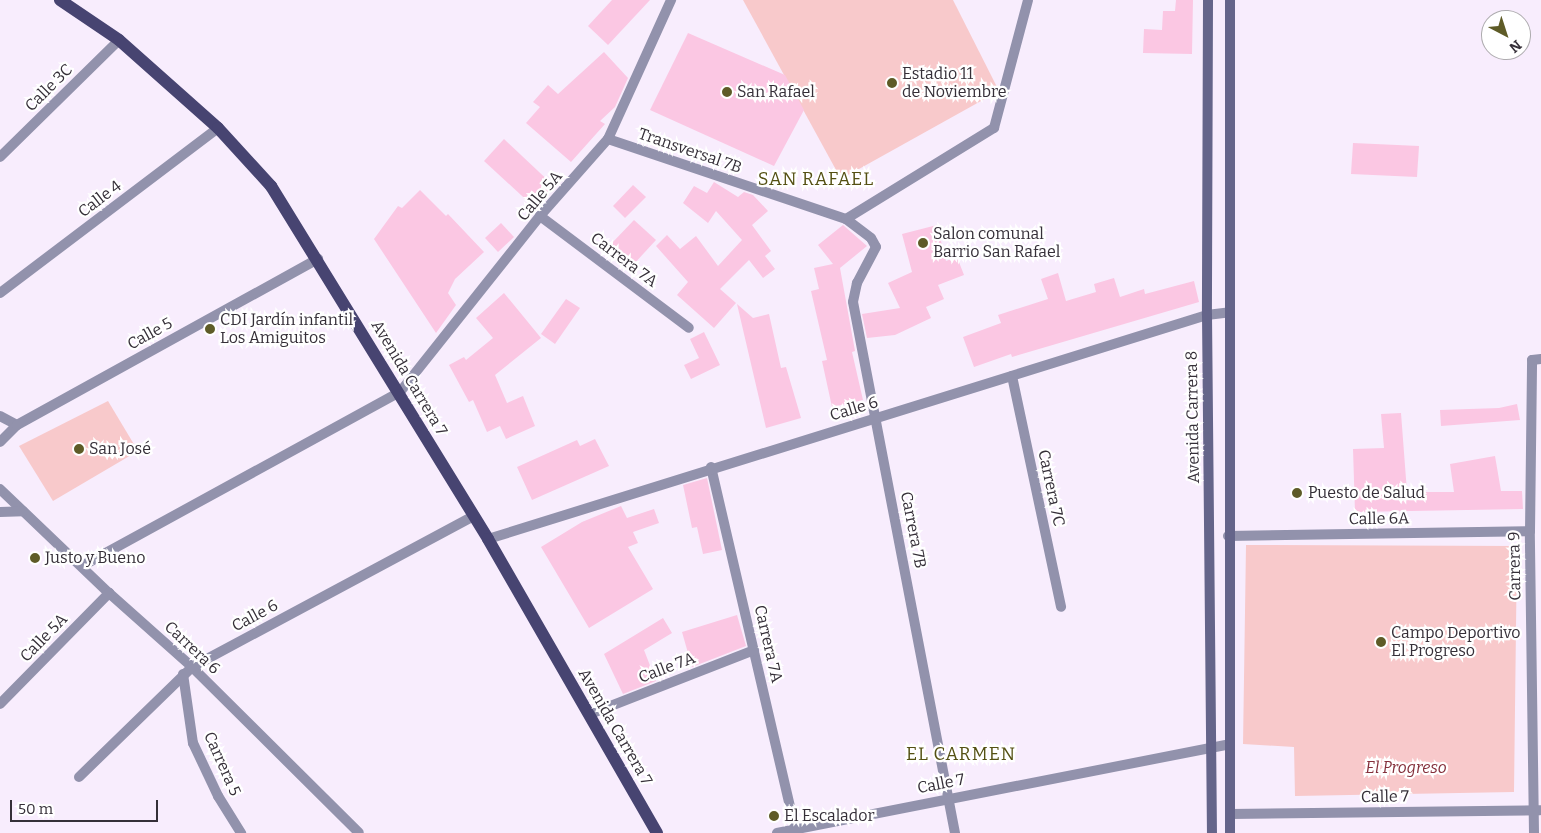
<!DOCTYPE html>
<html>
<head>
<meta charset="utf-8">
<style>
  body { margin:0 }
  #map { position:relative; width:1541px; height:833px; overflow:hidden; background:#f8edfd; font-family:Bitter,serif }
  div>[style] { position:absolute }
  .green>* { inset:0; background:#f8c9cb }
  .building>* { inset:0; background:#fbc7e3 }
  .street>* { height:10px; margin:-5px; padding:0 5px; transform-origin:5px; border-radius:5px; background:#9292ac }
  .secondary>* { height:10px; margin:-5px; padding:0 5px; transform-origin:5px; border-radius:5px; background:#65658a }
  .primary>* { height:12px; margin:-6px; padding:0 6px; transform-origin:6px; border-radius:6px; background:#474471 }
  .dots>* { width:14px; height:14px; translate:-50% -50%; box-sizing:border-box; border:2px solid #fff; border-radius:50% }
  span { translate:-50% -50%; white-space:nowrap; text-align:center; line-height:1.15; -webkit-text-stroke:4.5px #fff; paint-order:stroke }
  .poi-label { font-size:16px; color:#352f38 }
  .left { translate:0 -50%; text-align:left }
  .street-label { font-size:16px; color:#352f38 }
  .park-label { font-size:16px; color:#842f3b; font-style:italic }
  .neighbourhood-label { font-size:18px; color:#545013; letter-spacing:1px }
  .north { position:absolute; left:1481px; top:10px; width:50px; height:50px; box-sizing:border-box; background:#fff; border:1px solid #aeacaf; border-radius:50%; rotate:140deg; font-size:14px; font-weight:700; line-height:20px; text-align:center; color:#352f38 }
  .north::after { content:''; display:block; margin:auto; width:18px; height:22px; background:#5e5b27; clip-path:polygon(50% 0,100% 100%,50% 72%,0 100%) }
  .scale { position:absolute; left:10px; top:800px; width:148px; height:22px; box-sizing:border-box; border:2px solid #352f38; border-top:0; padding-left:6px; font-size:15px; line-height:18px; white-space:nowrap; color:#352f38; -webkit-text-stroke:4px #fff; paint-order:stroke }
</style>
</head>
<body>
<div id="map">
  <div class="green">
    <i style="clip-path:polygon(743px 0,953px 0,999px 91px,841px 179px)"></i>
    <i style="clip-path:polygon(108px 401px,138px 451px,53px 501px,19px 446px)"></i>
    <i style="clip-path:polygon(1246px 545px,1517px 546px,1514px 792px,1295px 796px,1294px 747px,1243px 744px)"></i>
  </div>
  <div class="building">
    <i style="clip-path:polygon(612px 0,650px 0,608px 45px,588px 26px)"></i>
    <i style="clip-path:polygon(1176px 0,1193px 0,1192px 54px,1143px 53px,1144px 29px,1162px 30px,1163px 11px,1175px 11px)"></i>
    <i style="clip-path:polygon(688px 33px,785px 75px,804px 110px,774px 166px,650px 110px)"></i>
    <i style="clip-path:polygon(604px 52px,628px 78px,615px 107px,600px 121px,605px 124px,571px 162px,526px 123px,540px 107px,533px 102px,548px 85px,558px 94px)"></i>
    <i style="clip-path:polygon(504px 139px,555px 187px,535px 208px,484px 161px)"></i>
    <i style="clip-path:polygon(1353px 143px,1419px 146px,1417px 177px,1351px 174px)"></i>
    <i style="clip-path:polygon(714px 182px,738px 197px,744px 192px,753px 195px,768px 211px,752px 225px,771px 251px,765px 256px,775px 269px,763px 278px,749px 260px,720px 289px,736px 303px,714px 328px,677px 295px,688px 282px,656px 246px,667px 235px,680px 249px,696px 236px,718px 266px,742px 240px,716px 211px,708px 223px,683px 203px,694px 186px,707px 193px)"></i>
    <i style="clip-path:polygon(633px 185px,646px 197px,625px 218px,613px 206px)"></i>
    <i style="clip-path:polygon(420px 190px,446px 216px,448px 214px,484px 252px,455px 279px,448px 293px,456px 305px,436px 333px,374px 239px,398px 206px,402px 208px)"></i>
    <i style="clip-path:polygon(634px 220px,656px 240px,633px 265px,611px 244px)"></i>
    <i style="clip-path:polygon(501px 223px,514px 237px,498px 252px,485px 238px)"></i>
    <i style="clip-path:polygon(843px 225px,867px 246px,840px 268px,855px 351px,852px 352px,863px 400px,832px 407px,822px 361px,827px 360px,811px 291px,819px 289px,814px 268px,833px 264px,818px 245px)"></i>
    <i style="clip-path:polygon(937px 225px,946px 261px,957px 257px,964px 275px,938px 285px,944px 299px,926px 307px,931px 318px,895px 335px,867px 338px,862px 314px,900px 308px,888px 283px,912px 272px,902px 234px)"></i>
    <i style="clip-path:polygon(1058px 273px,1066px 301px,1096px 292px,1094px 284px,1114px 278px,1120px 297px,1144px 289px,1145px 294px,1194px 281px,1199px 302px,1012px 357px,1011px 354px,974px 367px,963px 337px,1001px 323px,998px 315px,1048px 299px,1041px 279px)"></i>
    <i style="clip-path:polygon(504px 293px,541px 338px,495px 375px,507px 403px,523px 396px,535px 426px,506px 439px,500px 426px,487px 432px,473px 400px,469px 402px,449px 365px,464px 357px,466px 360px,493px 338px,476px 318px)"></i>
    <i style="clip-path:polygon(566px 299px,580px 308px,555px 344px,541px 334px)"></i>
    <i style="clip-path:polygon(737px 304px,753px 318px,769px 314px,781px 368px,786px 367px,801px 418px,766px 428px)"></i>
    <i style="clip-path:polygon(704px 332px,720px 365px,691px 379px,684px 365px,699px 358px,690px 339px)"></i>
    <i style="clip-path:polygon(1517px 404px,1520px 420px,1441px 426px,1440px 410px,1499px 408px)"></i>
    <i style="clip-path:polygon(1401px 413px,1407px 492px,1454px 492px,1450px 464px,1495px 456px,1501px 491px,1522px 491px,1523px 509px,1355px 512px,1353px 449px,1384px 448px,1381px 414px)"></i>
    <i style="clip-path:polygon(595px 439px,609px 466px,532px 500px,517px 467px,577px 440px,580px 446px)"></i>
    <i style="clip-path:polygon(707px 478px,722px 550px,703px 554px,697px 527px,692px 528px,683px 485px)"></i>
    <i style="clip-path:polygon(621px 506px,627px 518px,654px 509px,659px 523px,633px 532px,638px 543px,628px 547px,653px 589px,589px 628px,541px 547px,582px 522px)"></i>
    <i style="clip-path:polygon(737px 615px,746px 646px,692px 667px,682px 632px)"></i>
    <i style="clip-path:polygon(663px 618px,672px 633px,644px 650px,656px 681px,623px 694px,604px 654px)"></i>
  </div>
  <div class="street">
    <i style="left:608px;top:139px;width:251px;rotate:18.6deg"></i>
    <i style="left:846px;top:219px;width:31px;rotate:37deg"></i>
    <i style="left:871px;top:238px;width:10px;rotate:61deg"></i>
    <i style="left:876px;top:247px;width:41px;rotate:117.8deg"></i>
    <i style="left:857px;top:283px;width:19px;rotate:102deg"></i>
    <i style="left:853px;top:302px;width:541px;rotate:79.13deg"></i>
    <i style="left:0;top:157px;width:167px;rotate:-44.5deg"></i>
    <i style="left:540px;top:216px;width:186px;rotate:36.9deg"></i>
    <i style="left:846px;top:219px;width:174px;rotate:-31.6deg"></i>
    <i style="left:994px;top:128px;width:132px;rotate:-75.1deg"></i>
    <i style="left:0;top:293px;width:273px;rotate:-37.1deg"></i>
    <i style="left:1012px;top:376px;width:236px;rotate:78deg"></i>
    <i style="left:0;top:416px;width:19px;rotate:28deg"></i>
    <i style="left:0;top:442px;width:24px;rotate:-45deg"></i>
    <i style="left:17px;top:425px;width:344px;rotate:-28.9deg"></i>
    <i style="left:711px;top:467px;width:371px;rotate:76.9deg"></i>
    <i style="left:0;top:489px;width:151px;rotate:43.7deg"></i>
    <i style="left:109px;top:593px;width:111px;rotate:41.7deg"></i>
    <i style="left:192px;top:667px;width:235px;rotate:44.8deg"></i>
    <i style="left:0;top:512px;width:23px;rotate:-2deg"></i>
    <i style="left:1228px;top:536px;width:302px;rotate:-0.9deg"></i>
    <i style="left:488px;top:539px;width:753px;rotate:-17.3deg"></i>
    <i style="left:1207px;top:315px;width:23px;rotate:-7deg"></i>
    <i style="left:82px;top:566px;width:362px;rotate:-28.7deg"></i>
    <i style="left:400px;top:392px;width:225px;rotate:-51.5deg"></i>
    <i style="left:540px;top:216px;width:103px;rotate:-48.6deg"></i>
    <i style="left:608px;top:139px;width:153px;rotate:-65.6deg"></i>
    <i style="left:183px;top:674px;width:70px;rotate:81.8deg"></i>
    <i style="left:193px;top:743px;width:59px;rotate:64.7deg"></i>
    <i style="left:218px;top:796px;width:44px;rotate:58.1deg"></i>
    <i style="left:0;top:704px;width:156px;rotate:-45.5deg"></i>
    <i style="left:590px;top:714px;width:176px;rotate:-21.3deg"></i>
    <i style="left:79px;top:777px;width:158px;rotate:-44.2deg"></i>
    <i style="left:192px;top:667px;width:318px;rotate:-28.2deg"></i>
    <i style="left:1230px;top:814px;width:310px;rotate:-0.7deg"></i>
    <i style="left:777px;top:833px;width:461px;rotate:-11.1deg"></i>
    <i style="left:1534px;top:833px;width:302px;rotate:-90.8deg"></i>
    <i style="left:1530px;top:531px;width:171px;rotate:-89.3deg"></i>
    <i style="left:1532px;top:360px;width:9px;rotate:-6deg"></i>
  </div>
  <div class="secondary">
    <i style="left:1208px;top:0;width:315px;rotate:90.2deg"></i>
    <i style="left:1207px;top:315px;width:518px;rotate:89.45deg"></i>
    <i style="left:1230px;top:0;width:833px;rotate:90deg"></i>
  </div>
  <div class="primary">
    <i style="left:60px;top:0;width:71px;rotate:34.1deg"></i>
    <i style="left:119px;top:40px;width:132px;rotate:41.6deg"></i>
    <i style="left:218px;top:128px;width:79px;rotate:47.6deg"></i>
    <i style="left:271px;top:186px;width:414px;rotate:58.4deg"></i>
    <i style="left:488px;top:539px;width:339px;rotate:60.1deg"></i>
  </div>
  <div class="dots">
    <i style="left:892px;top:83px;background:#5e5b27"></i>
    <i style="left:727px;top:92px;background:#5e5b27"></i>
    <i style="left:923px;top:243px;background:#5e5b27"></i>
    <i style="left:210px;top:329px;background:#5e5b27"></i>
    <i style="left:79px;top:449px;background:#5e5b27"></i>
    <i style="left:1297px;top:493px;background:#5e5b27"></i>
    <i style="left:35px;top:558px;background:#5e5b27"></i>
    <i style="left:1381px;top:642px;background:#5e5b27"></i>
    <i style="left:774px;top:816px;background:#5e5b27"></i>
  </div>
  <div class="poi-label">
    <span class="left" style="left:902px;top:83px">Estadio 11<br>de Noviembre</span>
    <span class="left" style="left:737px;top:92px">San Rafael</span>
    <span class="left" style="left:933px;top:243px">Salon comunal<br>Barrio San Rafael</span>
    <span class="left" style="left:220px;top:329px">CDI Jardín infantil<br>Los Amiguitos</span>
    <span class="left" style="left:89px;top:449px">San José</span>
    <span class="left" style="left:1308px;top:493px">Puesto de Salud</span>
    <span class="left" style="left:45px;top:558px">Justo y Bueno</span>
    <span class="left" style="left:1391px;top:642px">Campo Deportivo<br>El Progreso</span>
    <span class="left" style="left:784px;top:816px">El Escalador</span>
  </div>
  <div class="street-label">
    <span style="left:49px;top:88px;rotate:-45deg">Calle 3C</span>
    <span style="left:690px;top:151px;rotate:19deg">Transversal 7B</span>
    <span style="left:540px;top:196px;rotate:-50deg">Calle 5A</span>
    <span style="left:100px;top:199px;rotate:-37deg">Calle 4</span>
    <span style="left:624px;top:260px;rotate:37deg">Carrera 7A</span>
    <span style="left:150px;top:334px;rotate:-29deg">Calle 5</span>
    <span style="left:409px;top:378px;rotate:59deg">Avenida Carrera 7</span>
    <span style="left:854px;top:409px;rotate:-17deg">Calle 6</span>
    <span style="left:1193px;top:417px;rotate:-91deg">Avenida Carrera 8</span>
    <span style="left:1051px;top:488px;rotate:78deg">Carrera 7C</span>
    <span style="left:1379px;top:519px;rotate:-1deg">Calle 6A</span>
    <span style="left:913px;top:530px;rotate:79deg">Carrera 7B</span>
    <span style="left:1515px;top:566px;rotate:-91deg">Carrera 9</span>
    <span style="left:255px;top:616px;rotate:-28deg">Calle 6</span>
    <span style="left:44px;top:638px;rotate:-46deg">Calle 5A</span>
    <span style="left:768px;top:644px;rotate:77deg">Carrera 7A</span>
    <span style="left:192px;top:648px;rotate:43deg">Carrera 6</span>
    <span style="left:667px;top:668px;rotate:-21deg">Calle 7A</span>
    <span style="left:615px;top:727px;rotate:60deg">Avenida Carrera 7</span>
    <span style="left:222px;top:764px;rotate:66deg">Carrera 5</span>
    <span style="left:941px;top:784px;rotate:-11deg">Calle 7</span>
    <span style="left:1385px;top:797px;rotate:-1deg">Calle 7</span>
  </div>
  <div class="park-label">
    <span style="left:1406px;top:768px">El Progreso</span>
  </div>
  <div class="neighbourhood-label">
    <span style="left:816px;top:179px">SAN RAFAEL</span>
    <span style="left:961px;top:754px">EL CARMEN</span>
  </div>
  <div class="north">N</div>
  <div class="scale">50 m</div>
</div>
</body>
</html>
